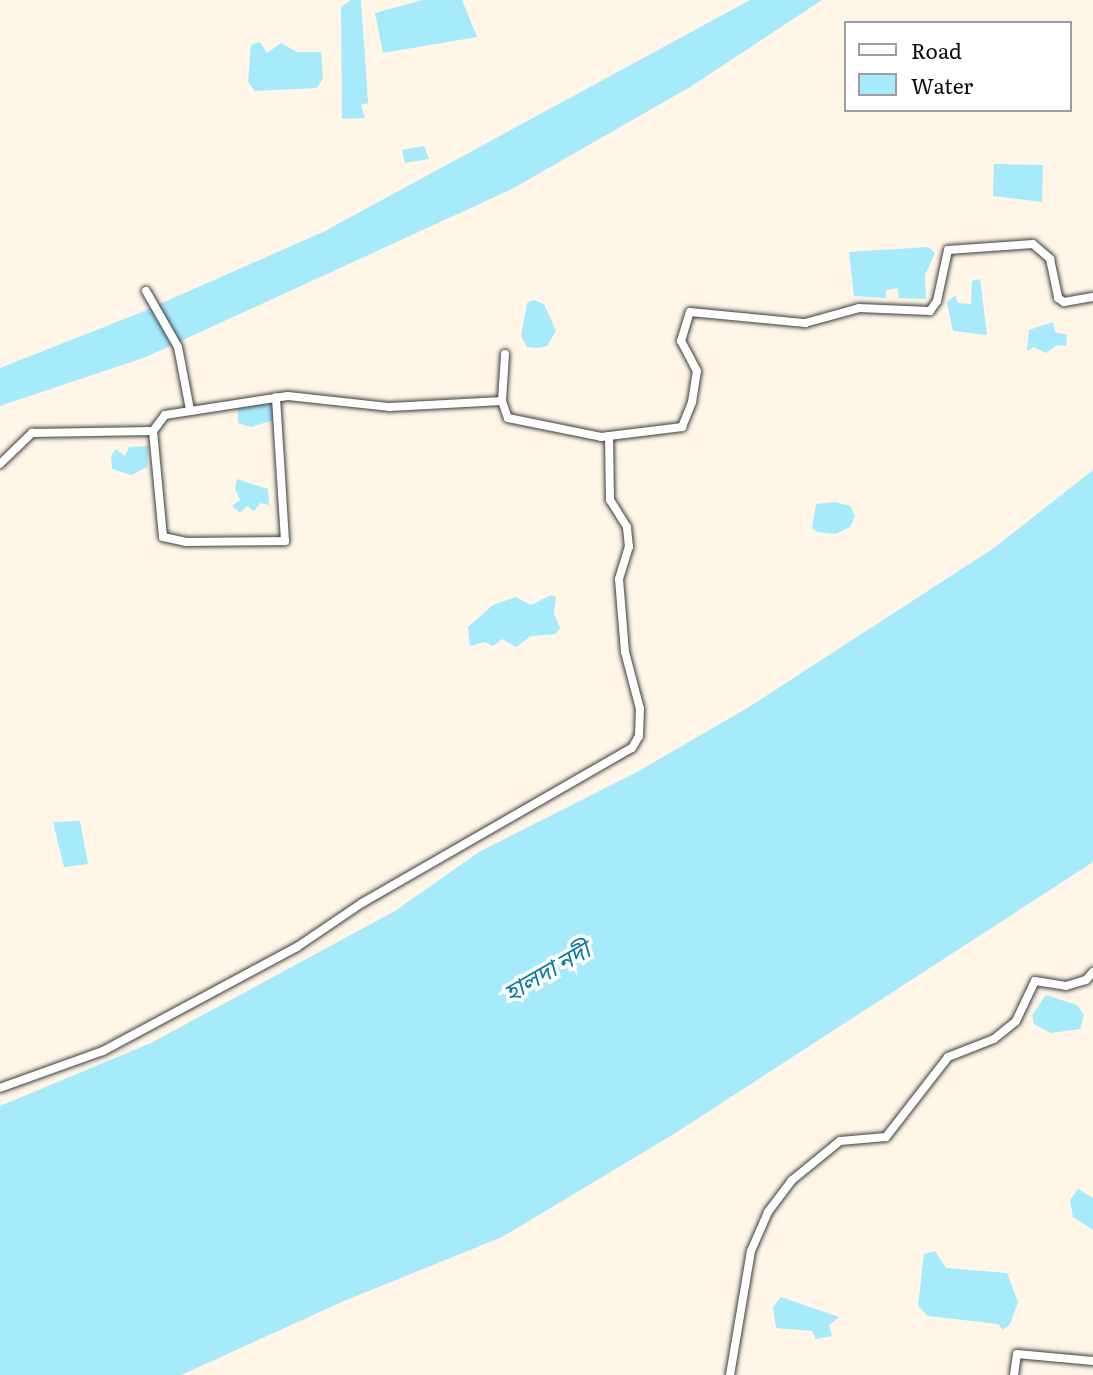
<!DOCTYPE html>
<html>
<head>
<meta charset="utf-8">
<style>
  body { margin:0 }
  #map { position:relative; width:1093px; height:1375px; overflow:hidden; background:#fff6e7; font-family:Literata,"Noto Sans Bengali",serif }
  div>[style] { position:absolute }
  .water>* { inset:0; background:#a6eafc }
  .roads { filter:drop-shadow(0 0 2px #3d3d3d) drop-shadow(0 0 2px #3d3d3d) }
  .street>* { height:8px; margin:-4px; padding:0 4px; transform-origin:4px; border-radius:4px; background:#fff }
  span { translate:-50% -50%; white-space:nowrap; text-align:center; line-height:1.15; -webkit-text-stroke:7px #fff; paint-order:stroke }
  .water-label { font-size:24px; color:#0a7ca6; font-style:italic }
  .legend { position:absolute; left:844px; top:21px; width:228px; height:91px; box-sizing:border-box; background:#fff; border:2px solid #9d9d9d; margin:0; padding:9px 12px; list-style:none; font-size:21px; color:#0a0a0a }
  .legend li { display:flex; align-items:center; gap:14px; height:35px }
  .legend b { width:35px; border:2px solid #9d9d9d }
</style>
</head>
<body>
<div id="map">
  <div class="water">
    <i style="clip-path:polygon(351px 0,361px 0,368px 103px,361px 105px,365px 118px,342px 119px,341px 7px)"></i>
    <i style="clip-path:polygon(423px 0,462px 0,477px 37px,383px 53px,375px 13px)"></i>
    <i style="clip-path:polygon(750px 0,822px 0,690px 87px,512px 189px,146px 357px,0 406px,0 368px,137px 314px,323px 232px)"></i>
    <i style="clip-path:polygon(260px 42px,267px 53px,281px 43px,297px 52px,321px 52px,323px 78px,317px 88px,255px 91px,248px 82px,251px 45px)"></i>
    <i style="clip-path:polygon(424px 146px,429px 159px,405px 163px,402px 150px)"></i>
    <i style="clip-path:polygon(994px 164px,1043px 165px,1042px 202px,993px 196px)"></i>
    <i style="clip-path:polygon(928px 247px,935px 253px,925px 275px,926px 299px,899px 298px,898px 288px,886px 290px,886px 298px,854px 296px,849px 252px)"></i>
    <i style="clip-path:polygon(980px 279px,987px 335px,953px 331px,947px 303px,955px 295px,958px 303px,971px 304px,972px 281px)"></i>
    <i style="clip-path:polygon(534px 300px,544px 304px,556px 331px,547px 346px,538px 348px,527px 347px,521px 336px,527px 303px)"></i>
    <i style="clip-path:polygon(1053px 322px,1055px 332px,1067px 335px,1066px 346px,1057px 345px,1046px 353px,1034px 347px,1027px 351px,1029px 330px)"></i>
    <i style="clip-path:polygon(269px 404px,275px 408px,274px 420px,251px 427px,238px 423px,238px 407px)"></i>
    <i style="clip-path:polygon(148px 446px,147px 467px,131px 475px,112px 469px,111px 456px,116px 449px,125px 456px,129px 447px)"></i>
    <i style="clip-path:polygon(1093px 470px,1093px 862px,677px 1132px,502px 1237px,344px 1301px,181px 1375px,0 1375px,0 1106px,151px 1043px,395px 911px,479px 852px,637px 772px,749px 707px,994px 548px)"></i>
    <i style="clip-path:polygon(237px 479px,268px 489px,269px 505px,260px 503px,254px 511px,247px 506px,240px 513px,232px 506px,240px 500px,235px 489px)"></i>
    <i style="clip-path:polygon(835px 502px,850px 506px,855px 516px,850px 527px,836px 534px,817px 532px,812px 528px,816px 504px)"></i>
    <i style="clip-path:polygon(551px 595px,556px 597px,554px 614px,560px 628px,556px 634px,531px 636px,516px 647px,502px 639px,493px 646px,485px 642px,470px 646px,468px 627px,493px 605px,516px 597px,531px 605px)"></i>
    <i style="clip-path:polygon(80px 821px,88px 864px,64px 867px,53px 822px)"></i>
    <i style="clip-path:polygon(1046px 995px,1077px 1005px,1084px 1015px,1080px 1029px,1051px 1033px,1034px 1024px,1032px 1015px)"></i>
    <i style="clip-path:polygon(1078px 1189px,1093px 1198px,1093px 1230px,1073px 1217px,1070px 1200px)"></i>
    <i style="clip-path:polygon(935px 1251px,946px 1268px,1007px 1273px,1018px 1302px,1010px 1324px,1003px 1330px,998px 1324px,928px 1316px,918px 1306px,924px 1254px)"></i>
    <i style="clip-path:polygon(781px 1297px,839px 1317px,829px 1325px,832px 1336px,816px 1339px,812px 1331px,776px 1328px,773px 1307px)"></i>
  </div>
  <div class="roads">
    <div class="street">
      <i style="left:146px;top:291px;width:64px;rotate:60.3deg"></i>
      <i style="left:178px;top:347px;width:64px;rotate:79.2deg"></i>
      <i style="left:502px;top:401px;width:47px;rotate:-86.3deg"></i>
      <i style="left:153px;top:431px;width:106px;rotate:84.6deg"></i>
      <i style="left:163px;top:537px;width:24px;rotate:12deg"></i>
      <i style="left:186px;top:542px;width:99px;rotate:-0.6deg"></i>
      <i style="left:285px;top:541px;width:144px;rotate:-93.6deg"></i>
      <i style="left:0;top:464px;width:45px;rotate:-44.1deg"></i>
      <i style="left:32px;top:433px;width:121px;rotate:-0.9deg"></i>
      <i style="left:153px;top:431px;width:20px;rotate:-53deg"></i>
      <i style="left:165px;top:415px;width:124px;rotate:-8.8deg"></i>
      <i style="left:288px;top:396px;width:103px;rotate:6.2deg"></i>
      <i style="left:390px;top:407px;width:112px;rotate:-3.1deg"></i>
      <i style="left:502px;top:401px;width:18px;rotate:71deg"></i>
      <i style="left:508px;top:418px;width:95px;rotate:11.5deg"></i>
      <i style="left:601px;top:437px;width:82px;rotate:-7deg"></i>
      <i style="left:682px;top:427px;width:27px;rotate:-68deg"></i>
      <i style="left:692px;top:402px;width:31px;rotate:-81deg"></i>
      <i style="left:697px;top:371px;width:34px;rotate:-118deg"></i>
      <i style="left:681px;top:341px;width:30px;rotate:-73deg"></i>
      <i style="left:690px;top:312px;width:116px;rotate:5.5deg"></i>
      <i style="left:805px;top:323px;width:56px;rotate:-15.5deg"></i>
      <i style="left:859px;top:308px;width:71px;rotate:2.4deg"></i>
      <i style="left:930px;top:311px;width:12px;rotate:-55deg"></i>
      <i style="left:937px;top:301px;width:52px;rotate:-77.8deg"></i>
      <i style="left:948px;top:250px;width:85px;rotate:-4deg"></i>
      <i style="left:1033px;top:244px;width:23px;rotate:41deg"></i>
      <i style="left:1050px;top:259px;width:40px;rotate:78deg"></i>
      <i style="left:1058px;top:298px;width:7px;rotate:34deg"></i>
      <i style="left:1064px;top:302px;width:29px;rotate:-10deg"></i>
      <i style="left:0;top:1088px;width:109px;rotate:-19.8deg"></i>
      <i style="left:103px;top:1051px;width:220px;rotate:-28.2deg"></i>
      <i style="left:297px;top:947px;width:78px;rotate:-34.1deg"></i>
      <i style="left:362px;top:903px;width:311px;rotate:-29.9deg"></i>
      <i style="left:632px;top:748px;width:14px;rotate:-60deg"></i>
      <i style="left:639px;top:736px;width:27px;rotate:-88deg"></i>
      <i style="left:640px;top:709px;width:59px;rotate:-104.7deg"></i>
      <i style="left:625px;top:652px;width:73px;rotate:-94.7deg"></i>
      <i style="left:619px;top:579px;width:34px;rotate:-73deg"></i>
      <i style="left:629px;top:547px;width:20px;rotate:-96deg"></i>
      <i style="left:627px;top:527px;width:32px;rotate:-122deg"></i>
      <i style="left:610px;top:500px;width:64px;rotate:-90.9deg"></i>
      <i style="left:730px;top:1375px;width:126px;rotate:-80.4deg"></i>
      <i style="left:751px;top:1251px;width:43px;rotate:-66.4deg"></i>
      <i style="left:768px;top:1212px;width:39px;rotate:-53deg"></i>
      <i style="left:791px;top:1181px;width:63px;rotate:-39.2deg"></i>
      <i style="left:840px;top:1141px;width:46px;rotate:-5deg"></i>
      <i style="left:886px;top:1137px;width:101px;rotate:-52.2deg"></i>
      <i style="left:948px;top:1057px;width:49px;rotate:-21.4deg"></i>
      <i style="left:994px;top:1039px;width:28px;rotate:-39deg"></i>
      <i style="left:1016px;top:1021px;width:44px;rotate:-64.6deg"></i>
      <i style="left:1035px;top:981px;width:31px;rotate:9deg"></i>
      <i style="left:1066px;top:986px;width:21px;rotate:-17deg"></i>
      <i style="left:1086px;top:980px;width:11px;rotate:-49deg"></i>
      <i style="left:1014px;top:1375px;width:21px;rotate:-82deg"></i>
      <i style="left:1017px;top:1354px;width:76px;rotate:5.3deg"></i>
    </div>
  </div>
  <div class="water-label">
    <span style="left:546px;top:970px;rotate:-30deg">হালদা নদী</span>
  </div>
  <ul class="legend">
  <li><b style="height:9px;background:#fff"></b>Road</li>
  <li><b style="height:19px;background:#a6eafc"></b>Water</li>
  </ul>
</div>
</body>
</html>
